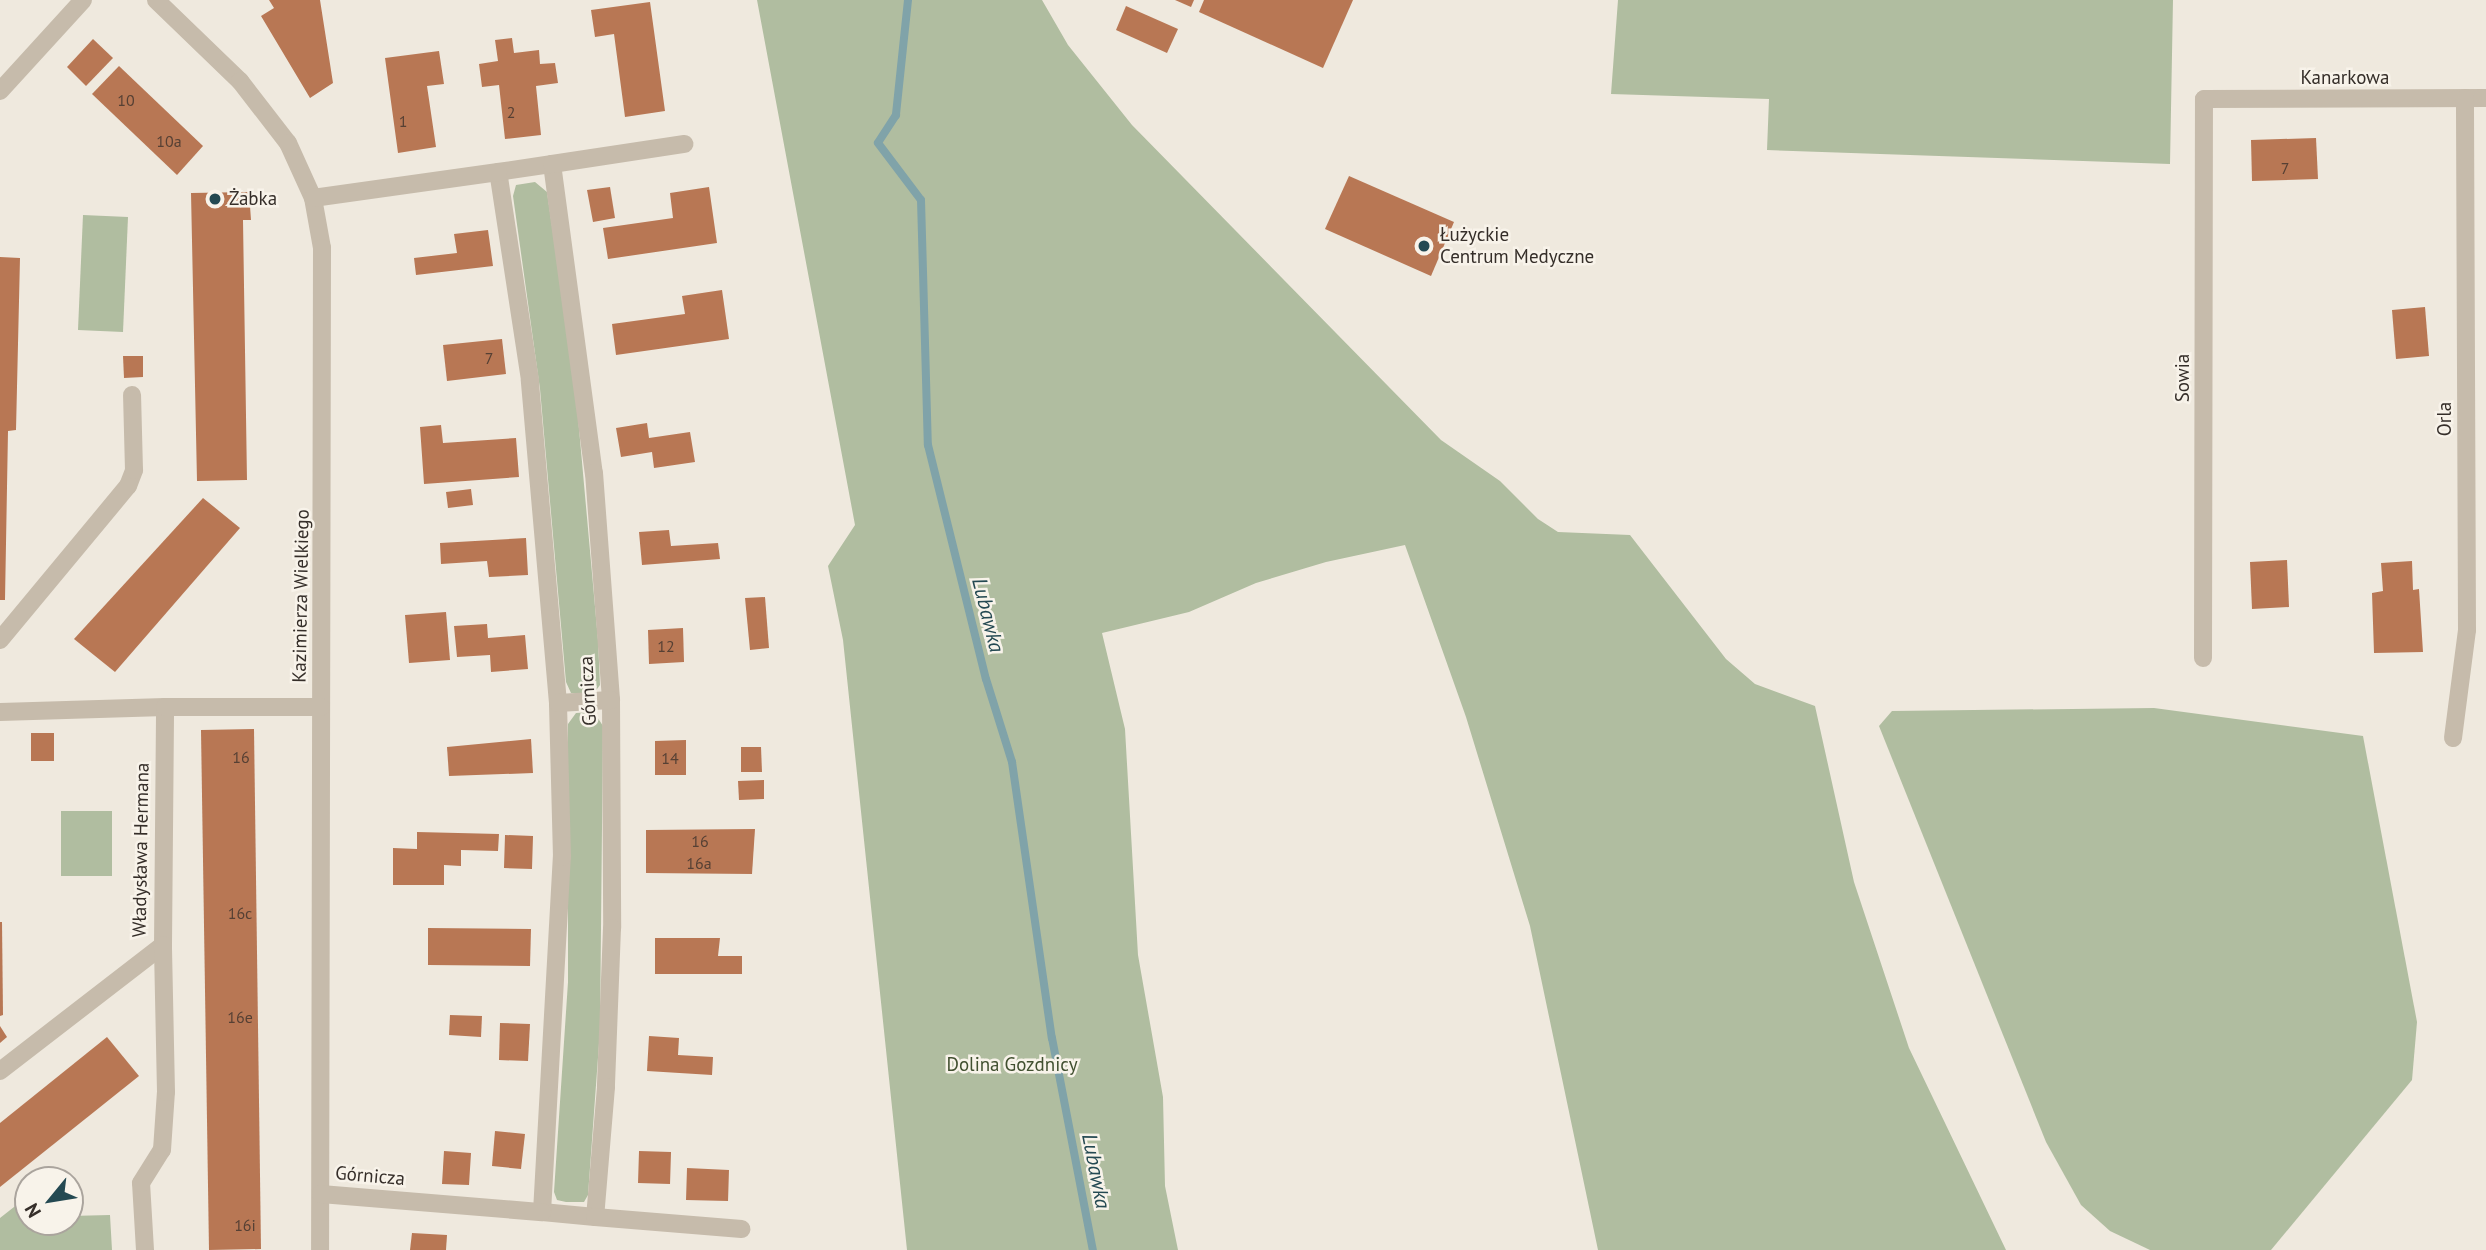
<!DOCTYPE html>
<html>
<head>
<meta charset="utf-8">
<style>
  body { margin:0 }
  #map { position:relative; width:2486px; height:1250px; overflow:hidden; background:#efe9de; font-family:"PT Sans",sans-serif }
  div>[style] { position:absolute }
  .green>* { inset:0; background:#b0bda0 }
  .stream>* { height:8px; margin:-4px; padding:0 4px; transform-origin:4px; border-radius:4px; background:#80a3a9 }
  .building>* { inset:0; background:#b87754 }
  .street>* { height:18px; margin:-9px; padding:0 9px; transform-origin:9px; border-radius:9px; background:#c6bbab }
  .dots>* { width:19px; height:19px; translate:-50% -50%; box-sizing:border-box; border:4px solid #f8f3ea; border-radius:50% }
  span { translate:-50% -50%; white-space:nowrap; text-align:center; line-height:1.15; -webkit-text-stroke:5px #f8f3ea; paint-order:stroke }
  .number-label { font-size:16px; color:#564034 }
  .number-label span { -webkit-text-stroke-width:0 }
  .street-label { font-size:19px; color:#352e29 }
  .poi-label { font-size:19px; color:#352e29 }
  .left { translate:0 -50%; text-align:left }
  .park-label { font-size:19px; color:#415030 }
  .water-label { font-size:21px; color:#244952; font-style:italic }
  .north { position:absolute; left:14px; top:1166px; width:70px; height:70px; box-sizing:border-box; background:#f8f3ea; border:2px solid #aaa49d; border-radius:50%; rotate:240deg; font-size:19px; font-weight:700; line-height:28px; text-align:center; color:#352e29 }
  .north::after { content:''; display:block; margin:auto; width:24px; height:32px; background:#244952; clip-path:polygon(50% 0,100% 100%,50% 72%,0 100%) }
</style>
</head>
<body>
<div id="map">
  <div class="green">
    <i style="clip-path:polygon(757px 0,1042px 0,1068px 45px,1132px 125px,1441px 440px,1500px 481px,1538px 519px,1558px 532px,1630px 535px,1726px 659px,1755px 684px,1815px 706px,1854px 882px,1909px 1048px,2006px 1250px,1598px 1250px,1530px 926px,1466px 717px,1405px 545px,1326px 562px,1256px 583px,1189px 612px,1102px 633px,1125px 729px,1138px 955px,1163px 1097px,1165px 1186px,1178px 1250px,907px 1250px,843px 640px,828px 566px,855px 525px)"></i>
    <i style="clip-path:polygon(1618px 0,2173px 0,2170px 164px,1767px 150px,1769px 99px,1611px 94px)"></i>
    <i style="clip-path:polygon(535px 182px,547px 192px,575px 384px,598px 640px,600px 685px,594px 693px,571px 693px,566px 682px,540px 389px,513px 196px,516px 185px)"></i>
    <i style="clip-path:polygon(83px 215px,128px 217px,123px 332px,78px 330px)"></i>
    <i style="clip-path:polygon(2154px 708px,2363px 736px,2417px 1022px,2412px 1080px,2271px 1250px,2150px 1250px,2110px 1231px,2081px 1205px,2046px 1142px,1879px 726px,1892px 711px)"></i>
    <i style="clip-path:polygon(594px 712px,603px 726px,600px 1030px,588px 1195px,584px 1202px,566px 1202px,557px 1200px,554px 1192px,568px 982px,568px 724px,576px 713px)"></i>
    <i style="clip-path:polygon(61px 811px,112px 811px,112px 876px,61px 876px)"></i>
    <i style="clip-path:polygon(28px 1196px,28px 1222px,70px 1222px,70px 1216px,110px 1215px,112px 1250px,0 1250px,0 1218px)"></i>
  </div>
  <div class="stream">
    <i style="left:908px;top:0;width:116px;rotate:96deg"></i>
    <i style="left:896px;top:115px;width:33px;rotate:123deg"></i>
    <i style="left:878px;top:143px;width:71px;rotate:53deg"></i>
    <i style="left:921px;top:200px;width:245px;rotate:88.4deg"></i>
    <i style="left:928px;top:445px;width:241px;rotate:76.1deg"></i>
    <i style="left:986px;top:679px;width:87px;rotate:72.6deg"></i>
    <i style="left:1012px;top:762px;width:279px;rotate:81.8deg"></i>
    <i style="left:1052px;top:1038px;width:216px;rotate:79.1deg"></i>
  </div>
  <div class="building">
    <i style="clip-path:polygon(269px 0,320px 0,333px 83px,310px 98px,261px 16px,274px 8px)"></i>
    <i style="clip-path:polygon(1175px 0,1194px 0,1191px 7px)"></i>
    <i style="clip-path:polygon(1204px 0,1353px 0,1323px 68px,1199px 12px)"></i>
    <i style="clip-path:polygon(650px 2px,665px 111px,625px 117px,614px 34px,595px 37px,591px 10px)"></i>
    <i style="clip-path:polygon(1126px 6px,1178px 29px,1167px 53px,1116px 30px)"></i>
    <i style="clip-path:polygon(512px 38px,514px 53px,539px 50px,540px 64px,555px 63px,558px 83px,536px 86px,541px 135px,505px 139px,499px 85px,482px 87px,479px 64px,498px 61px,495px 40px)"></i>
    <i style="clip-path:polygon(93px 39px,113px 58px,86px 86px,67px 67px)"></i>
    <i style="clip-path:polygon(439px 51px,444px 84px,427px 86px,436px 147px,398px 153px,385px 58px)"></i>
    <i style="clip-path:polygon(119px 66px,203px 146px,177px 175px,92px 94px)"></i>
    <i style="clip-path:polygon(2316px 138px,2318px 179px,2252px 181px,2251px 140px)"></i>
    <i style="clip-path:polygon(1349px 176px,1454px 222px,1431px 276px,1325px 229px)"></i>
    <i style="clip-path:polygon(610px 187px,615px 218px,593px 222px,587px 190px)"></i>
    <i style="clip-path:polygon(709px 187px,717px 243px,608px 259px,603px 228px,673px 218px,670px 193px)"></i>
    <i style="clip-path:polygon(249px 192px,251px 220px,243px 220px,247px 480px,197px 481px,191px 193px)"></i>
    <i style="clip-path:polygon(488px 230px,493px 266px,416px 275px,414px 258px,457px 253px,454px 234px)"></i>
    <i style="clip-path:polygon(0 257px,20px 258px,16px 430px,8px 431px,5px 600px,0 600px)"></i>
    <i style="clip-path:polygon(722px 290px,729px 339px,616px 355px,612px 324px,685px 314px,682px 296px)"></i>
    <i style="clip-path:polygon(2425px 307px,2429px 356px,2396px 359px,2392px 310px)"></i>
    <i style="clip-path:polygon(502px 339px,506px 374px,447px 381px,443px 345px)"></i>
    <i style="clip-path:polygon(123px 356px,143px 356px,143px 377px,124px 378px)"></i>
    <i style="clip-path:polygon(647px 423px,649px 438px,690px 432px,695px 462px,654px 468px,652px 452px,621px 457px,616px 428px)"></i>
    <i style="clip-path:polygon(441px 425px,443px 443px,516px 438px,519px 477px,424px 484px,420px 427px)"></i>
    <i style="clip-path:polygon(471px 489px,473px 505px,448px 508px,446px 492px)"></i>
    <i style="clip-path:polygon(203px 498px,240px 528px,115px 672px,74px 639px)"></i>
    <i style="clip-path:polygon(669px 530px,671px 546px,718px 543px,720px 559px,642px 565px,639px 532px)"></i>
    <i style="clip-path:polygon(526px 538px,528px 575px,489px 577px,487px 561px,441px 564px,440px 543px)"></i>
    <i style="clip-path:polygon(2287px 560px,2289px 607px,2252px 609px,2250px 562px)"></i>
    <i style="clip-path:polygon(2412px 561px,2413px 590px,2419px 589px,2423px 652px,2374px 653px,2372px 593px,2383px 591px,2381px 563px)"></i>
    <i style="clip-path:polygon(765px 597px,769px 648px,750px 650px,745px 598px)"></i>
    <i style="clip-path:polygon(446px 612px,450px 660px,409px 663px,405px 615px)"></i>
    <i style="clip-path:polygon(487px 624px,488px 638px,525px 635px,528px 669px,491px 672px,490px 655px,457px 657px,454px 626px)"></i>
    <i style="clip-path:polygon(683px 628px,684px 662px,649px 664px,648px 630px)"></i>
    <i style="clip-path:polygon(254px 729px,261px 1249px,209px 1250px,201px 730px)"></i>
    <i style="clip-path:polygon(31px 733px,54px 733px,54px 761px,31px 761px)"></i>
    <i style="clip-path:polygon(531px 739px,533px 773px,449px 776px,447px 747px)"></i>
    <i style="clip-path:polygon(686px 740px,686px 775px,655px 775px,655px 741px)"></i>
    <i style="clip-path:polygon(741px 747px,761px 747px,762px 772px,741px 772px)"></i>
    <i style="clip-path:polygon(764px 780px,764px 799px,739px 800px,738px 781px)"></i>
    <i style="clip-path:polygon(755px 829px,752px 874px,646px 873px,646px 830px)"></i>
    <i style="clip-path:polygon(417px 832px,499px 834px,498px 851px,461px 850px,461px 866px,444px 865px,444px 885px,393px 885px,393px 848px,417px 849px)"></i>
    <i style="clip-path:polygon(505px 835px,533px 836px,532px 869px,504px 868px)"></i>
    <i style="clip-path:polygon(0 922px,2px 922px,3px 1015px,0 1016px)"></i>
    <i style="clip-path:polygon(428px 928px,531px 929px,530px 966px,428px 965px)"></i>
    <i style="clip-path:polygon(655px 938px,720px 938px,718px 956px,742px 956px,742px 974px,655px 974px)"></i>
    <i style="clip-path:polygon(450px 1015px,482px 1016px,481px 1037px,449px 1035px)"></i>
    <i style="clip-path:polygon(500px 1023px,530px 1024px,528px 1061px,499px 1060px)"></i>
    <i style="clip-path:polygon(0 1026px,7px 1037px,0 1043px)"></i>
    <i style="clip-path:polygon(649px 1036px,679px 1038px,678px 1055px,713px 1057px,712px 1075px,647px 1071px)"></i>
    <i style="clip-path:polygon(107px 1037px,139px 1076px,0 1187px,0 1123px)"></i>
    <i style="clip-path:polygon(495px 1131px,525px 1134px,521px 1169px,492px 1166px)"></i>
    <i style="clip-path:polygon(444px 1151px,471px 1153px,469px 1185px,442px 1184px)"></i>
    <i style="clip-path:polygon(639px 1151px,671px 1152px,670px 1184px,638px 1183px)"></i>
    <i style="clip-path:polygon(687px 1168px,729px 1170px,728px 1201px,686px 1200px)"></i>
    <i style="clip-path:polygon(412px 1233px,447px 1235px,446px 1250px,410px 1250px)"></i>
  </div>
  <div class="street">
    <i style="left:156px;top:0;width:117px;rotate:44deg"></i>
    <i style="left:240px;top:81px;width:78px;rotate:52.3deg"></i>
    <i style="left:288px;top:143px;width:60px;rotate:65.6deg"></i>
    <i style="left:313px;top:198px;width:51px;rotate:79.8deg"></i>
    <i style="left:322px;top:248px;width:1002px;rotate:90.11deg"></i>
    <i style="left:0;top:91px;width:123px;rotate:-47.6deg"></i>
    <i style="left:552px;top:164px;width:312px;rotate:82.3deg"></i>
    <i style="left:594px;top:473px;width:228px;rotate:85.7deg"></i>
    <i style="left:611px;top:700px;width:228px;rotate:89.7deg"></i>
    <i style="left:612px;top:928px;width:159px;rotate:92.2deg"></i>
    <i style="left:606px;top:1087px;width:130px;rotate:94.8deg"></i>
    <i style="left:595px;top:1217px;width:53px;rotate:-174.6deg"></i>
    <i style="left:542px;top:1212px;width:356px;rotate:-86.8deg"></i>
    <i style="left:562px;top:857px;width:154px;rotate:-91.5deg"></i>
    <i style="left:558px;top:703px;width:324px;rotate:-95deg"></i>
    <i style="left:530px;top:380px;width:210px;rotate:-98.7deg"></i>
    <i style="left:498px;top:172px;width:55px;rotate:-8.4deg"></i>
    <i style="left:552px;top:164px;width:134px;rotate:-8.6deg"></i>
    <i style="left:313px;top:198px;width:187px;rotate:-8deg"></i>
    <i style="left:0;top:640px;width:200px;rotate:-50.3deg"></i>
    <i style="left:128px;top:486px;width:17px;rotate:-69deg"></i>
    <i style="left:134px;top:470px;width:75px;rotate:-91.5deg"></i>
    <i style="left:2203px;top:658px;width:559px;rotate:-89.9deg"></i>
    <i style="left:2204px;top:99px;width:282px;rotate:-0.2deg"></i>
    <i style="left:558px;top:703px;width:53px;rotate:-3.2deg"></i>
    <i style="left:0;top:712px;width:165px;rotate:-1.7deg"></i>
    <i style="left:2453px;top:738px;width:109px;rotate:-82.6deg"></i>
    <i style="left:2467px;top:630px;width:532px;rotate:-90.22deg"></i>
    <i style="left:0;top:1071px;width:206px;rotate:-37.7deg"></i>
    <i style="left:163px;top:945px;width:238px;rotate:-89.5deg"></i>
    <i style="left:165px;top:707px;width:156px"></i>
    <i style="left:321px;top:1194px;width:222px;rotate:4.7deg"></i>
    <i style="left:595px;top:1217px;width:147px;rotate:4.7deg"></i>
    <i style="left:145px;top:1250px;width:67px;rotate:-93.4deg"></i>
    <i style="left:141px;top:1183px;width:39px;rotate:-58deg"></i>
    <i style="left:162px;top:1150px;width:58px;rotate:-86.1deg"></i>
    <i style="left:166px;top:1092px;width:147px;rotate:-91.2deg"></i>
  </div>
  <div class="dots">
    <i style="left:215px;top:199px;background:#244952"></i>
    <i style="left:1424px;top:246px;background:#244952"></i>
  </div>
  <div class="number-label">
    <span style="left:126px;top:100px">10</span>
    <span style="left:511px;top:112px">2</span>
    <span style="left:403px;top:121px">1</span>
    <span style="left:169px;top:141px">10a</span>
    <span style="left:2285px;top:168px">7</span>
    <span style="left:489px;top:358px">7</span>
    <span style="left:666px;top:646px">12</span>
    <span style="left:241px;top:757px">16</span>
    <span style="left:670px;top:758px">14</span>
    <span style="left:700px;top:841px">16</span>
    <span style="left:699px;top:863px">16a</span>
    <span style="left:240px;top:913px">16c</span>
    <span style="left:240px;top:1017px">16e</span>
    <span style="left:245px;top:1225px">16i</span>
  </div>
  <div class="street-label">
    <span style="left:2345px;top:78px">Kanarkowa</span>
    <span style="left:2183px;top:378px;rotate:-90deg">Sowia</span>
    <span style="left:2445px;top:419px;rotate:-90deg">Orla</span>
    <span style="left:301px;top:596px;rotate:-89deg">Kazimierza Wielkiego</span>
    <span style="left:588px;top:691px;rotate:-93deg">Górnicza</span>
    <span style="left:141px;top:850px;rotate:-89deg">Władysława Hermana</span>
    <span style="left:370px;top:1176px;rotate:5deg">Górnicza</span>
  </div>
  <div class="poi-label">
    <span class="left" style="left:229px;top:199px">Żabka</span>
    <span class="left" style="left:1440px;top:246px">Łużyckie<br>Centrum Medyczne</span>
  </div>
  <div class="park-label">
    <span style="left:1012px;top:1065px">Dolina Gozdnicy</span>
  </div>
  <div class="water-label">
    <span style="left:988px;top:615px;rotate:76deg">Lubawka</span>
    <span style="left:1096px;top:1171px;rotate:79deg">Lubawka</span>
  </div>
  <div class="north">N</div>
</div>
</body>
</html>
